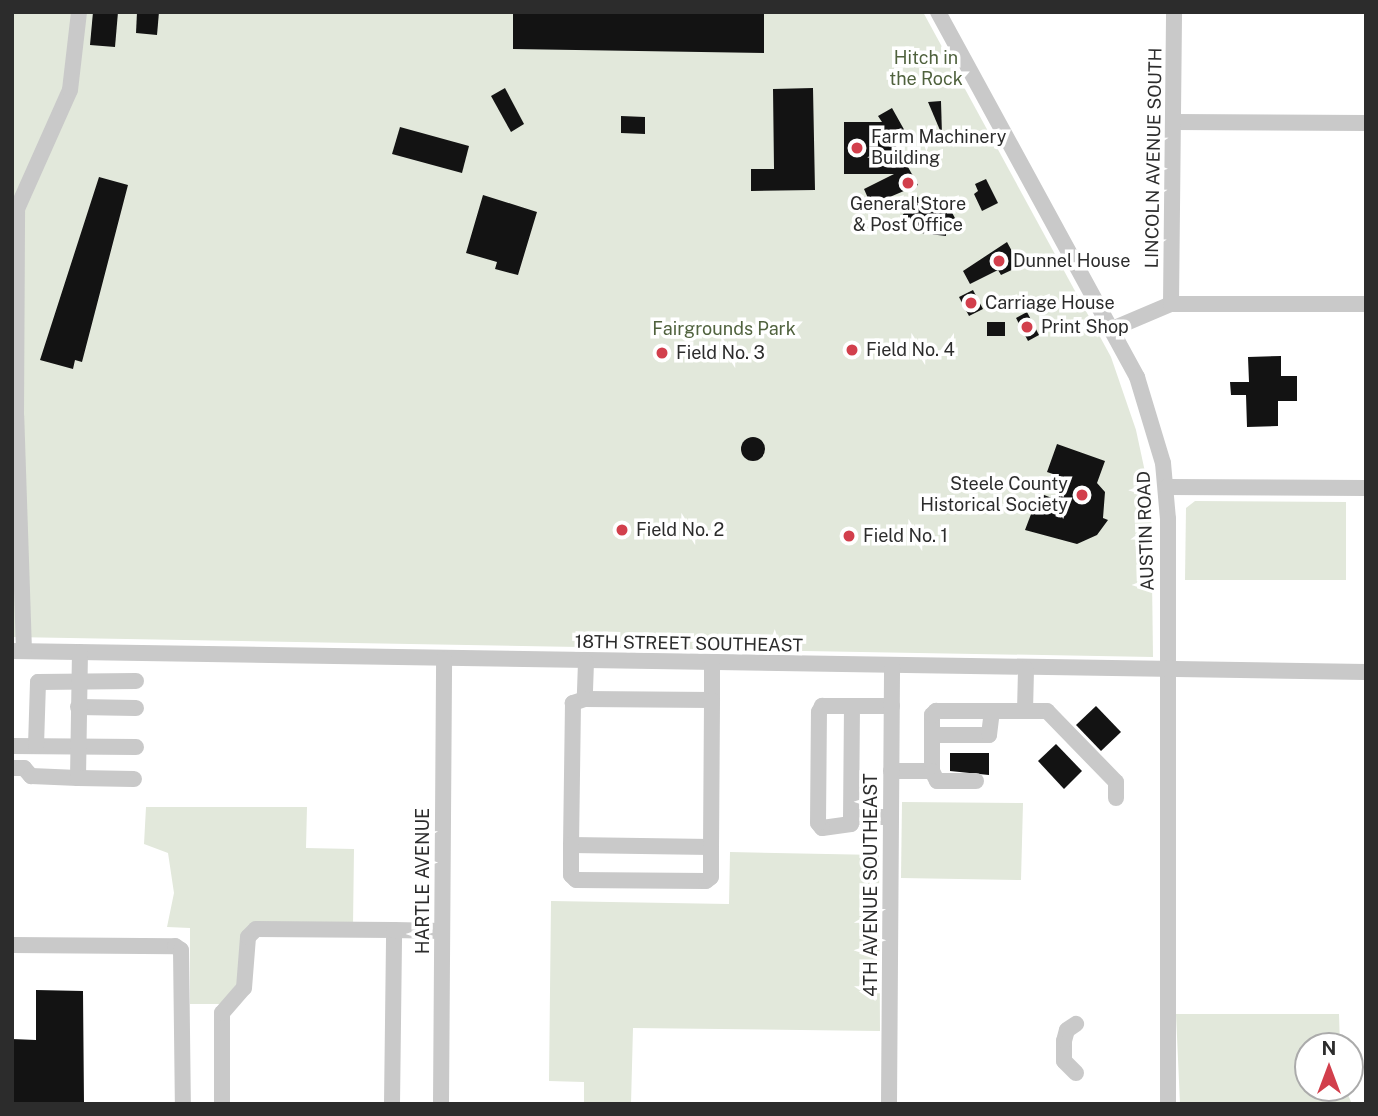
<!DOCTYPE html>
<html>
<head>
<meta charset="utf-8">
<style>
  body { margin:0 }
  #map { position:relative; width:1378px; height:1116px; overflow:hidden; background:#fff; font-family:"Public Sans",sans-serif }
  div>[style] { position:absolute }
  .green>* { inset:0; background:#e2e8db }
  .building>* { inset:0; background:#131313 }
  .round { border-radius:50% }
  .minor>* { height:16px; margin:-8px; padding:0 8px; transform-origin:8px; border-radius:8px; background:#c9c9c9 }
  .dots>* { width:19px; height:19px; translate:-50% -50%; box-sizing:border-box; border:4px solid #fff; border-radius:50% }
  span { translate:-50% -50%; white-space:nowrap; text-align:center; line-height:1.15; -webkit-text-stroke:7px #fff; paint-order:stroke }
  .park-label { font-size:18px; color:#50623e }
  .poi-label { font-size:18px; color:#2c2c2c }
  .left { translate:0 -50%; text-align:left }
  .right { translate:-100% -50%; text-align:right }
  .street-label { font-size:18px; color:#2c2c2c }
  .frame { position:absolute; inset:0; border:14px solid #2c2c2c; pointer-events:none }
  .north { position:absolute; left:1294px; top:1032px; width:70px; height:70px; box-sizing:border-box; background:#fff; border:2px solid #ababab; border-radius:50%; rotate:0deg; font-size:19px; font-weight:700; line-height:28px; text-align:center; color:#2c2c2c }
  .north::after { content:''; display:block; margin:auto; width:24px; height:32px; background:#d23f4c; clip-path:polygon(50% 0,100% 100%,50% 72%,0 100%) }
</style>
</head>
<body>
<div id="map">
  <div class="green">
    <i style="clip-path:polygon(12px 12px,923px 12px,1111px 357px,1136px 430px,1151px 500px,1153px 657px,12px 637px)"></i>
    <i style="clip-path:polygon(1195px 501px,1346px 502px,1346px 580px,1185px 580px,1186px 508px)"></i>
    <i style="clip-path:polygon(902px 802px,1023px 803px,1021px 880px,901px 878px)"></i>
    <i style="clip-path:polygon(146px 807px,307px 807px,306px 848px,354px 849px,353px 926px,244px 931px,240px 980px,221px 1004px,190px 1004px,190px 928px,167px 927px,174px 893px,168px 853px,144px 844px)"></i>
    <i style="clip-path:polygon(730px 852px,879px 855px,880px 1031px,633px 1028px,631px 1104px,584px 1104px,584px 1082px,549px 1081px,551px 901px,729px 904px)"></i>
    <i style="clip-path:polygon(1176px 1014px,1339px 1014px,1340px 1046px,1308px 1046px,1308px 1088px,1345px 1088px,1352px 1104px,1180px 1104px)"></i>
  </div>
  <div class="building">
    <i style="clip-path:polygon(93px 12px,118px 12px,115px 47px,90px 45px)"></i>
    <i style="clip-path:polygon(137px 12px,159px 12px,157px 35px,136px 33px)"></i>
    <i style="clip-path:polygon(513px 12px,764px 12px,764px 53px,513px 49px)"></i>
    <i style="clip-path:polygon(505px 88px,524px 124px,511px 132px,491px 96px)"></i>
    <i style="clip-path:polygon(813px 88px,815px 190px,751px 191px,751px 169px,774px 169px,773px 89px)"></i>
    <i style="clip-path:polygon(941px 101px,942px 135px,928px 102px)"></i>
    <i style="clip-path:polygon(892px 108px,906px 133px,893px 140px,918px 185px,871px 205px,864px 189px,894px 174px,844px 174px,844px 122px,882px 122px,878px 116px)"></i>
    <i style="clip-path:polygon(621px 116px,645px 117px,645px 134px,621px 133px)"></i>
    <i style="clip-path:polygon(400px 127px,469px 146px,462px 173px,392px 154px)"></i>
    <i style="clip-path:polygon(99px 177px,128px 185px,82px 362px,75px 360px,73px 369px,40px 360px)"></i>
    <i style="clip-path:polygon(986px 179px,998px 203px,982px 211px,974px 194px,978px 191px,975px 184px)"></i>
    <i style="clip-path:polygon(483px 195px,537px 212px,518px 275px,495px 269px,497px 262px,466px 253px)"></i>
    <i style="clip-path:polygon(916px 196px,932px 208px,946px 201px,957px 222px,946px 229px,946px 236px,921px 233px,902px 216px)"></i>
    <i style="clip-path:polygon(1007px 242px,1020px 266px,1001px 275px,998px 270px,970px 284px,963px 271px)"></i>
    <i style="clip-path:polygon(973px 290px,983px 309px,969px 316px,959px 297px)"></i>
    <i style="clip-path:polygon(1027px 312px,1039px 335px,1028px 341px,1016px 318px)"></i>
    <i style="clip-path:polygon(987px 322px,1005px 322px,1005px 336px,987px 336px)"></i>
    <i style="clip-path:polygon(1281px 356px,1281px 376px,1297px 376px,1297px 401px,1278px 401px,1278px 426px,1247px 427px,1246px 395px,1231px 395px,1230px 382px,1249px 382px,1248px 357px)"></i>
    <i class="round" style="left:741px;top:437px;width:24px;height:24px"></i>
    <i style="clip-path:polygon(1057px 444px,1105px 461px,1097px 483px,1105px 492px,1103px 518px,1108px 520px,1097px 535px,1077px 544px,1025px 530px,1039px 493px,1057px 500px,1065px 478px,1047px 472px)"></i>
    <i style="clip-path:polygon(1096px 706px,1121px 732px,1101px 751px,1076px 725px)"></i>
    <i style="clip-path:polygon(1056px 744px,1082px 771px,1064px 789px,1038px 761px)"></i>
    <i style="clip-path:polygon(950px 753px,989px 753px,989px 775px,950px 771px)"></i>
    <i style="clip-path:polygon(36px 990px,83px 991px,84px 1104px,12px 1104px,12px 1039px,36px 1040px)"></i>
  </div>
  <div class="minor">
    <i style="left:938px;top:12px;width:416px;rotate:61.4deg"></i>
    <i style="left:1137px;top:377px;width:90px;rotate:73.2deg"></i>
    <i style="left:1163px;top:463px;width:56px;rotate:84.9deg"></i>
    <i style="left:1168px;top:519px;width:585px;rotate:90deg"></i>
    <i style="left:1173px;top:122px;width:193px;rotate:0.3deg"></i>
    <i style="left:1171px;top:304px;width:292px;rotate:-89.4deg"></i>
    <i style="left:1112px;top:329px;width:64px;rotate:-23deg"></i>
    <i style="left:1171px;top:304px;width:195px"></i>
    <i style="left:1167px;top:487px;width:199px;rotate:0.3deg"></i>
    <i style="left:12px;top:651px;width:1354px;rotate:0.89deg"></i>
    <i style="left:24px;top:651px;width:235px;rotate:-91.9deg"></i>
    <i style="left:16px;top:416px;width:207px;rotate:-89.7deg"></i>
    <i style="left:17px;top:209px;width:130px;rotate:-66deg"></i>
    <i style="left:70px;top:90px;width:79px;rotate:-83.4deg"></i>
    <i style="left:586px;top:662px;width:37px;rotate:92deg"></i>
    <i style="left:585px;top:699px;width:127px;rotate:0.5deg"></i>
    <i style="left:712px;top:700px;width:36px;rotate:-90deg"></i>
    <i style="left:585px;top:699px;width:13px;rotate:162deg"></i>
    <i style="left:573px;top:703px;width:142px;rotate:90.8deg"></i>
    <i style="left:571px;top:845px;width:140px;rotate:0.8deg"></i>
    <i style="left:711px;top:847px;width:147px;rotate:-89.6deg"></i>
    <i style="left:852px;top:706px;width:118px;rotate:90.5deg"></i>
    <i style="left:851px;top:824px;width:29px;rotate:172deg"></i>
    <i style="left:822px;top:828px;width:6px;rotate:-129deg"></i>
    <i style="left:818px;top:823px;width:111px;rotate:-89.5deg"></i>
    <i style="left:819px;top:712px;width:7px;rotate:-63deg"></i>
    <i style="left:822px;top:706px;width:70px"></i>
    <i style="left:78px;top:707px;width:58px;rotate:1deg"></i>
    <i style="left:1025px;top:711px;width:42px;rotate:-88.6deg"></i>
    <i style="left:932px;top:735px;width:57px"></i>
    <i style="left:989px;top:735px;width:24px;rotate:-83deg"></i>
    <i style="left:12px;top:746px;width:124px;rotate:0.5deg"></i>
    <i style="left:36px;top:746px;width:64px;rotate:-88.2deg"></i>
    <i style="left:38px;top:682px;width:98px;rotate:-0.6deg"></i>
    <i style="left:12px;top:768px;width:12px"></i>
    <i style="left:24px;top:768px;width:11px;rotate:49deg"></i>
    <i style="left:31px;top:776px;width:47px;rotate:2.4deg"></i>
    <i style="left:78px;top:778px;width:126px;rotate:-89.1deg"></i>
    <i style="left:891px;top:771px;width:41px"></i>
    <i style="left:932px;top:771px;width:56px;rotate:-90deg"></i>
    <i style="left:932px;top:715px;width:6px;rotate:-45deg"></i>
    <i style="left:936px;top:711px;width:111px"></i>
    <i style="left:1047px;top:711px;width:99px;rotate:45.8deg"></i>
    <i style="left:1116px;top:782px;width:16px;rotate:90deg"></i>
    <i style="left:932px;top:771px;width:11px;rotate:63deg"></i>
    <i style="left:937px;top:781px;width:39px"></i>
    <i style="left:78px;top:778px;width:56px;rotate:1deg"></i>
    <i style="left:851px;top:817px;width:40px"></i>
    <i style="left:571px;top:845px;width:30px;rotate:90deg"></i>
    <i style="left:571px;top:875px;width:7px;rotate:45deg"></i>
    <i style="left:576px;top:880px;width:130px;rotate:0.4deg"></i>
    <i style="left:706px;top:881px;width:6px;rotate:-39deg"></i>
    <i style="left:711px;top:877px;width:30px;rotate:-90deg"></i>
    <i style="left:12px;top:945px;width:163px;rotate:0.4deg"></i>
    <i style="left:175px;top:946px;width:7px;rotate:34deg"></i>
    <i style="left:181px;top:950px;width:154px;rotate:89.3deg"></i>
    <i style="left:1076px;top:1073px;width:17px;rotate:-135deg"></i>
    <i style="left:1064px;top:1061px;width:20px;rotate:-90deg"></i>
    <i style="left:1064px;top:1041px;width:11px;rotate:-75deg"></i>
    <i style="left:1067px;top:1030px;width:11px;rotate:-34deg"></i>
    <i style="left:222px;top:1104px;width:91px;rotate:-90deg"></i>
    <i style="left:222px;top:1013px;width:33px;rotate:-49deg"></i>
    <i style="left:244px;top:988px;width:51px;rotate:-85.5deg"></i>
    <i style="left:248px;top:937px;width:11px;rotate:-45deg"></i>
    <i style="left:256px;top:929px;width:138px;rotate:0.4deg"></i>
    <i style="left:392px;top:1104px;width:174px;rotate:-89.3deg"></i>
    <i style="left:394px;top:930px;width:48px;rotate:1.2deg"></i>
    <i style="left:441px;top:1104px;width:445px;rotate:-89.6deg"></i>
    <i style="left:889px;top:1104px;width:437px;rotate:-89.6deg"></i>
  </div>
  <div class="dots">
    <i style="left:857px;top:148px;background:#d23f4c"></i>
    <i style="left:908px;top:183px;background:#d23f4c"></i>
    <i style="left:999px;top:261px;background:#d23f4c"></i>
    <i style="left:971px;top:303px;background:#d23f4c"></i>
    <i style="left:1027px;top:327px;background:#d23f4c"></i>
    <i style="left:852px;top:350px;background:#d23f4c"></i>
    <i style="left:662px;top:353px;background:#d23f4c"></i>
    <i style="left:1082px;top:495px;background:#d23f4c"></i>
    <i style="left:622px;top:530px;background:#d23f4c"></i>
    <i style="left:849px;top:536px;background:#d23f4c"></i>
  </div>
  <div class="park-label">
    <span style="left:926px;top:69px">Hitch in<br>the Rock</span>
    <span style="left:724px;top:329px">Fairgrounds Park</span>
  </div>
  <div class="poi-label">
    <span class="left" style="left:871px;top:148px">Farm Machinery<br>Building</span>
    <span style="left:908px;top:215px">General Store<br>&amp; Post Office</span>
    <span class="left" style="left:1013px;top:261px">Dunnel House</span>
    <span class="left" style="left:985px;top:303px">Carriage House</span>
    <span class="left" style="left:1041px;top:327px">Print Shop</span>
    <span class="left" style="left:866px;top:350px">Field No. 4</span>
    <span class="left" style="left:676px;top:353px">Field No. 3</span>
    <span class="right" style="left:1068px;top:495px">Steele County<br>Historical Society</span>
    <span class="left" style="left:636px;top:530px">Field No. 2</span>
    <span class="left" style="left:863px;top:536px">Field No. 1</span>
  </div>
  <div class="street-label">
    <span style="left:1154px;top:158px;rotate:-89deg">LINCOLN AVENUE SOUTH</span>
    <span style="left:1146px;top:531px;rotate:-92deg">AUSTIN ROAD</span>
    <span style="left:689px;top:644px;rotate:1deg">18TH STREET SOUTHEAST</span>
    <span style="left:423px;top:881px;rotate:-90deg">HARTLE AVENUE</span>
    <span style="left:871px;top:885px;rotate:-90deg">4TH AVENUE SOUTHEAST</span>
  </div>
  <div class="frame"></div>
  <div class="north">N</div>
</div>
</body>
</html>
